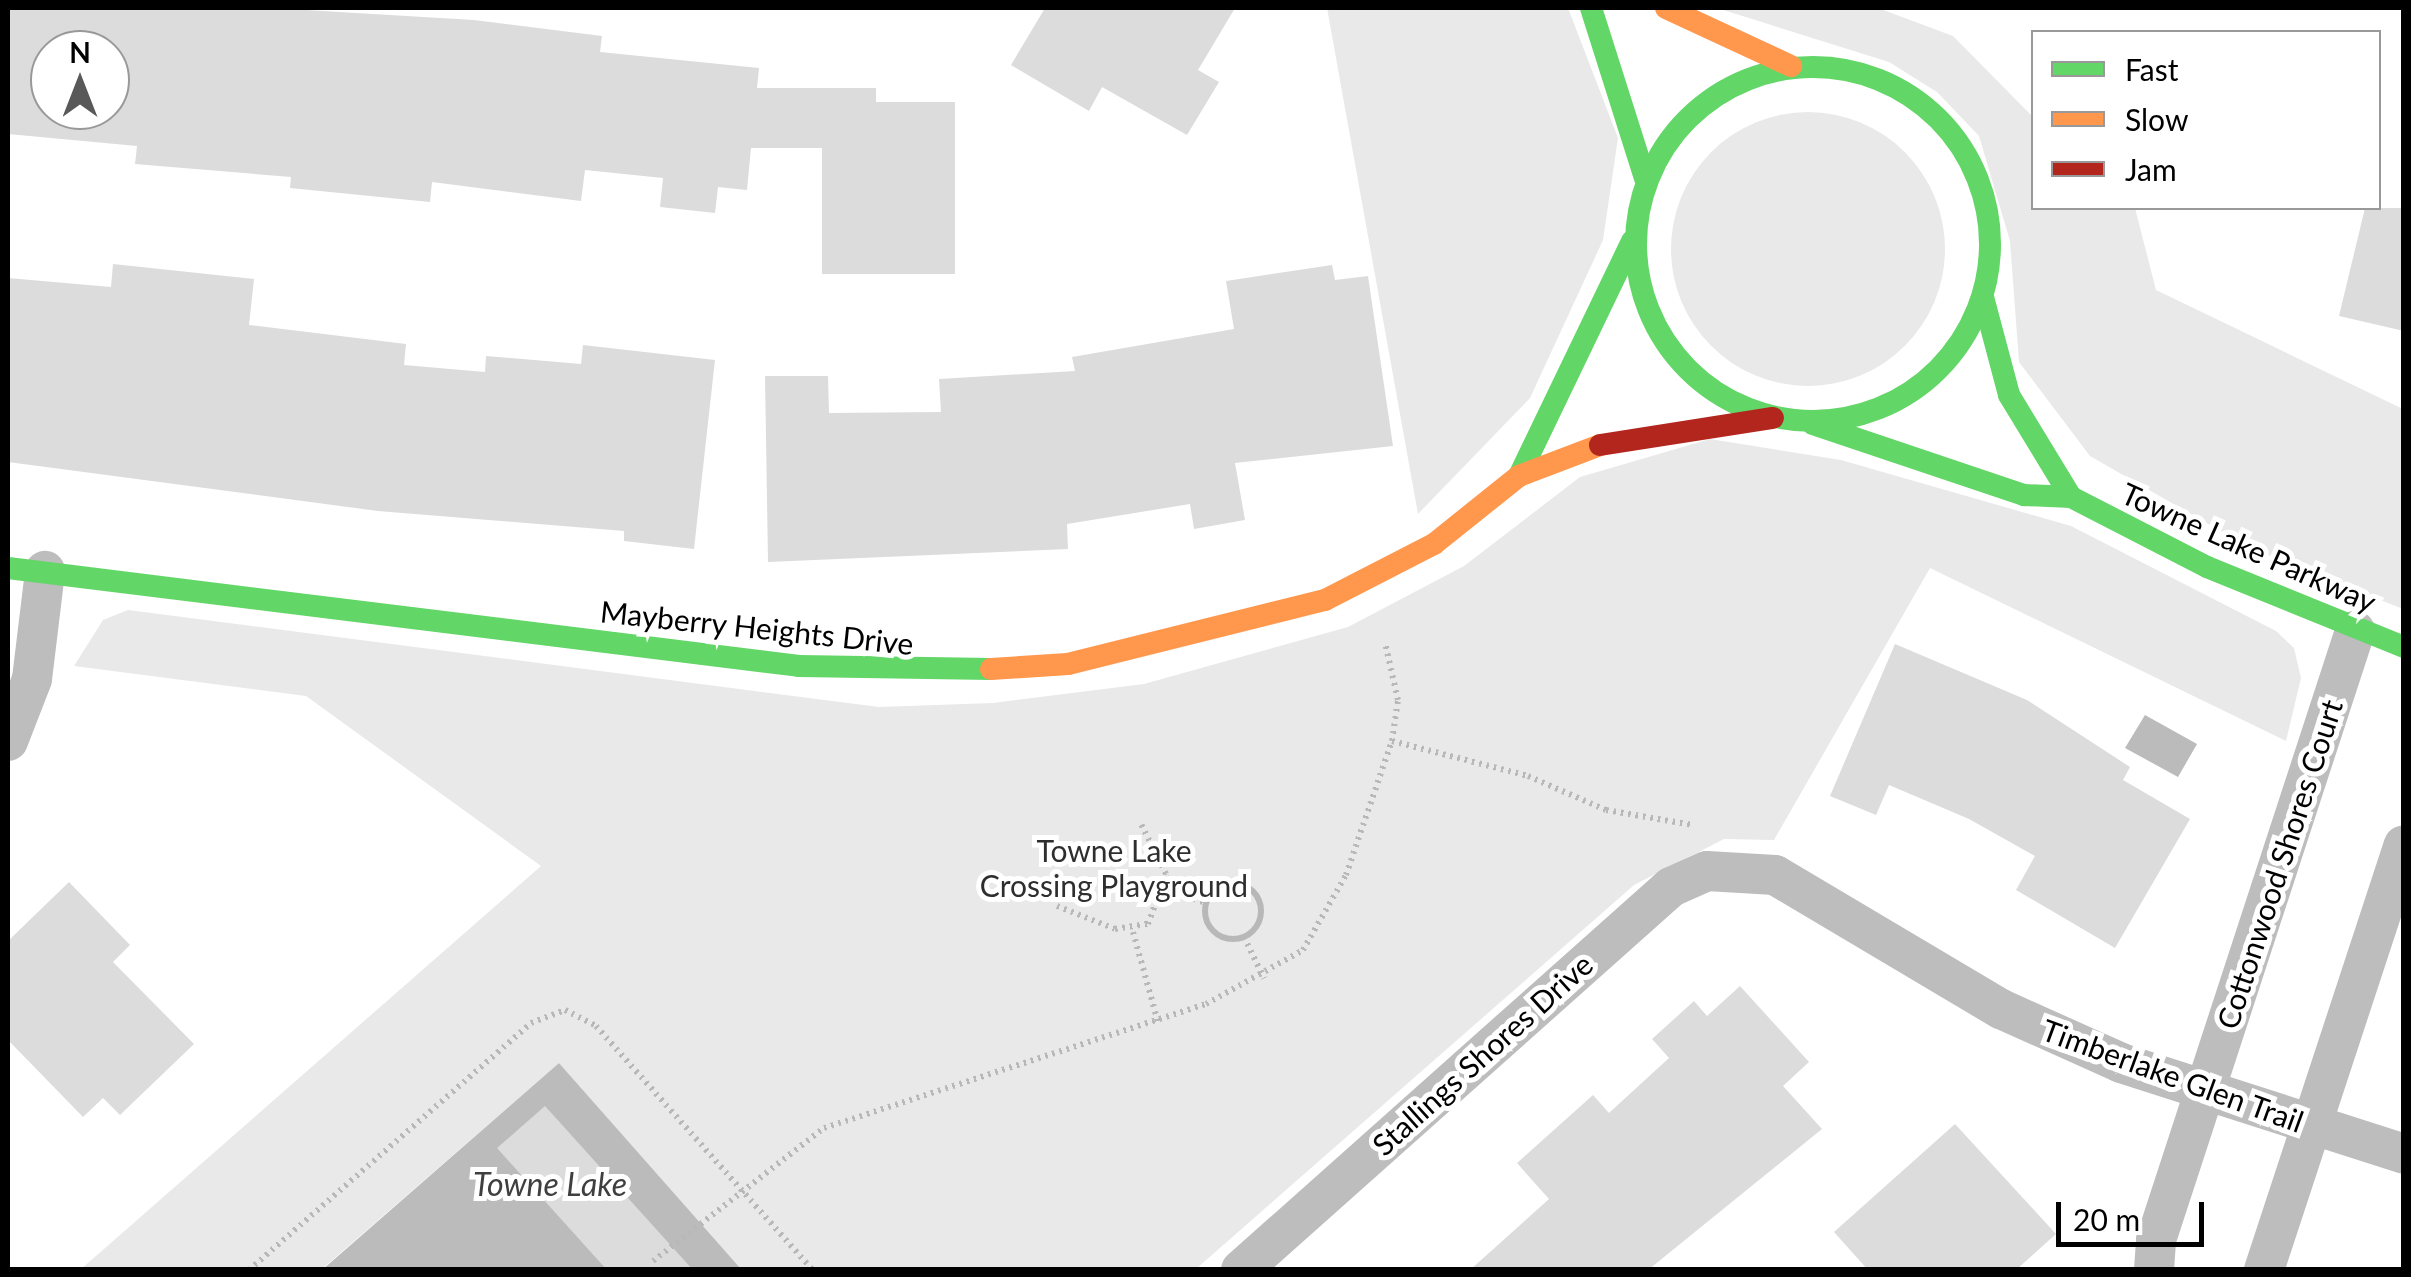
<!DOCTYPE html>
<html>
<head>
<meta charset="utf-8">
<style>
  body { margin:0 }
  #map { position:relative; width:2411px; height:1277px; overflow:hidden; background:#fff; font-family:Lato,sans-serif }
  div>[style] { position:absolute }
  .green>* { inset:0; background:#e9e9e9 }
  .round { border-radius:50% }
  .water>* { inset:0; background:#bbb }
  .building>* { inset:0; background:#dcdcdc }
  .path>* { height:6px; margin-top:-3px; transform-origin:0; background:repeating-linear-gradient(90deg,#b8b8b8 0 2.5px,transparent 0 7.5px) }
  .path>.ring { margin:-3px; padding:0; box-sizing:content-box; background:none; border:6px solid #b8b8b8; border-radius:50% }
  .street>* { height:40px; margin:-20px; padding:0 20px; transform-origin:20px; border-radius:20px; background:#bdbdbd }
  .fast>* { height:22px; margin:-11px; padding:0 11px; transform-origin:11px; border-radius:11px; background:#63d668 }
  .fast>.ring { margin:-11px; padding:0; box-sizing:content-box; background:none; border:22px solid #63d668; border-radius:50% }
  .slow>* { height:22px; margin:-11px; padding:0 11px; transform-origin:11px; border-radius:11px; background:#ff974d }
  .jam>* { height:22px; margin:-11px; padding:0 11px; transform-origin:11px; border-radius:11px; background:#b3261e }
  span { translate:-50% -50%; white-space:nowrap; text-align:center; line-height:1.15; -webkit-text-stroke:10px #fff; paint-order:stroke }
  .street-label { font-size:30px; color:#000 }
  .park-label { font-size:30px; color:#2e2e2e }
  .water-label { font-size:32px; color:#3f3f3f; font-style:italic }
  .frame { position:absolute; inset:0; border:10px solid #000; pointer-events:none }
  .legend { position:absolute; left:2031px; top:30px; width:350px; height:180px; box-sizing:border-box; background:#fff; border:2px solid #999; margin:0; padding:12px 18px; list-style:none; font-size:30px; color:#000 }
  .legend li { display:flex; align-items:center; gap:20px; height:50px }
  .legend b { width:50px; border:2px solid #999 }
  .north { position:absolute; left:30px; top:30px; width:100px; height:100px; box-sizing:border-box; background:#fff; border:2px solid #999; border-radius:50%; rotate:0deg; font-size:28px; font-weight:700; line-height:40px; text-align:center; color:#000 }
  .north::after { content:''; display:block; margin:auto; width:35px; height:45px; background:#595959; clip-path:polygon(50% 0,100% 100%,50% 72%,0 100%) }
  .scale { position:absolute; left:2056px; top:1202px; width:148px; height:45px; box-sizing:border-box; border:5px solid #000; border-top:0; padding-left:12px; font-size:30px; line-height:35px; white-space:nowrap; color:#000; -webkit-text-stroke:8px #fff; paint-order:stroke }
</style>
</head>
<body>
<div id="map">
  <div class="green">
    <i style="clip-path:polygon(1327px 8px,1568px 8px,1618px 138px,1603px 240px,1530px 398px,1418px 514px)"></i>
    <i style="clip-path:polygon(1717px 8px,1878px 8px,1953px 36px,2033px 117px,2034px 208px,2135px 208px,2156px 290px,2403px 409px,2403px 609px,2250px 548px,2090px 456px,2019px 362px,2010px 241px,1979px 136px,1937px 92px,1889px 62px)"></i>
    <i class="round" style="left:1671px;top:112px;width:274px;height:274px"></i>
    <i style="clip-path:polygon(1710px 439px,1841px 460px,2071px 526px,2276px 631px,2294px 648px,2301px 678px,2286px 741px,1930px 568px,1774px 840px,1724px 839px,1634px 885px,1196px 1269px,741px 1269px,559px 1063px,322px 1269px,80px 1270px,541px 866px,306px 696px,74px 666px,103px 620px,128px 610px,879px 707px,993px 703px,1144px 684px,1348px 627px,1464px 566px,1580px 477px)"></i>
  </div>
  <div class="water">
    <i style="clip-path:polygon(2145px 715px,2197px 744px,2178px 777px,2125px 748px)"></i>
    <i style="clip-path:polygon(559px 1063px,741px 1269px,322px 1270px)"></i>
  </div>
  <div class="building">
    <i style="clip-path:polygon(evenodd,8px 8px,272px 8px,474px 20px,602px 36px,600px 52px,759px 68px,757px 88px,876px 88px,876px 102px,955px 102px,955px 274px,822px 274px,822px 148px,751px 148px,747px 190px,718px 187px,715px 213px,660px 207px,663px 178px,585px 170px,581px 201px,432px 182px,430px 202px,290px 188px,291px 177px,135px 164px,137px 146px,8px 134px,8px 8px,50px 50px,110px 50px,110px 110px,50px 110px,50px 50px)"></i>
    <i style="clip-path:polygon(1045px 8px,1235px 8px,1198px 70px,1219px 82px,1187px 135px,1102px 87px,1089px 111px,1011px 65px)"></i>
    <i style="clip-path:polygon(2365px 208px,2404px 208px,2404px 331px,2339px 316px)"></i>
    <i style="clip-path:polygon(113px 264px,254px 279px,249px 325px,406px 344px,404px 365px,485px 372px,486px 356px,581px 364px,583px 345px,715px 360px,694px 549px,624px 541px,624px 531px,378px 511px,8px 462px,8px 278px,111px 287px)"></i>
    <i style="clip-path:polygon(1332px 265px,1335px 280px,1368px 276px,1393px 446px,1235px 463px,1245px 520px,1194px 529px,1190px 504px,1067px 524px,1068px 549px,768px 562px,765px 376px,828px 376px,829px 413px,941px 412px,939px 379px,1075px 371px,1072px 357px,1234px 329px,1226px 281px)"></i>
    <i style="clip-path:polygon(1895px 644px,2027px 700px,2130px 767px,2123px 780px,2190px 819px,2115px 948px,2016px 890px,2035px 856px,1969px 819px,1889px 785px,1876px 815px,1830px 796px)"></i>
    <i style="clip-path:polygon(69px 882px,130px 945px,113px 962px,194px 1044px,120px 1115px,103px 1098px,83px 1117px,8px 1040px,8px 941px)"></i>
    <i style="clip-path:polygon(1740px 986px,1809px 1062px,1783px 1086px,1822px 1129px,1648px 1270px,1470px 1270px,1549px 1199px,1517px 1163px,1593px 1095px,1609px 1113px,1669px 1058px,1652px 1039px,1694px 1001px,1707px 1016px)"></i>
    <i style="clip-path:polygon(545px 1106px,693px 1270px,607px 1270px,497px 1148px)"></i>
    <i style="clip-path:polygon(1955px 1124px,2056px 1234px,2016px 1270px,1868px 1270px,1834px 1232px)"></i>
  </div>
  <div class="path">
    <i style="left:1392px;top:741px;width:140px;rotate:14.4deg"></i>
    <i style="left:1528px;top:776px;width:85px;rotate:23.6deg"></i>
    <i style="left:1606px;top:810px;width:88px;rotate:9.8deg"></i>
    <i class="ring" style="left:1205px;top:883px;width:50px;height:50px"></i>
    <i style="left:1165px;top:889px;width:43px;rotate:18.9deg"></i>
    <i style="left:1057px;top:906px;width:62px;rotate:21.6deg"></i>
    <i style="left:1115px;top:929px;width:33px;rotate:-9deg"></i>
    <i style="left:1148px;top:924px;width:53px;rotate:-70.2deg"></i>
    <i style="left:1166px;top:874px;width:56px;rotate:-116.6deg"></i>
    <i style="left:1133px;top:932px;width:93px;rotate:74.5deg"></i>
    <i style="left:1244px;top:937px;width:46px;rotate:64deg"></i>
    <i style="left:653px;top:1261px;width:217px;rotate:-37.9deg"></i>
    <i style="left:824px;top:1128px;width:402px;rotate:-18deg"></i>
    <i style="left:1206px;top:1004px;width:111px;rotate:-29.1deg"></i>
    <i style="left:1303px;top:950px;width:86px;rotate:-60.2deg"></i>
    <i style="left:1346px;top:875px;width:142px;rotate:-71.1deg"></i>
    <i style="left:1392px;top:741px;width:41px;rotate:-81.7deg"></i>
    <i style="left:1398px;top:700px;width:58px;rotate:-102.8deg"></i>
    <i style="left:249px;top:1270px;width:375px;rotate:-41.2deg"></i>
    <i style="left:531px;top:1023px;width:36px;rotate:-21deg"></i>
    <i style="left:565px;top:1010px;width:35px;rotate:27deg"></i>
    <i style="left:596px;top:1026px;width:327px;rotate:48.4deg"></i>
  </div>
  <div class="street">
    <i style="left:8px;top:741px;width:66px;rotate:-68.8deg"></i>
    <i style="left:32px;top:679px;width:109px;rotate:-83.1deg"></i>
    <i style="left:1241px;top:1270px;width:576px;rotate:-41.69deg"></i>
    <i style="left:1671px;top:887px;width:39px;rotate:-24deg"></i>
    <i style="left:1707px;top:871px;width:68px;rotate:3.4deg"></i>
    <i style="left:1775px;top:875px;width:263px;rotate:30.7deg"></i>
    <i style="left:2001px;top:1009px;width:132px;rotate:24.2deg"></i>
    <i style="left:2121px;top:1063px;width:297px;rotate:17.8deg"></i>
    <i style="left:2154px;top:1270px;width:30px;rotate:-86deg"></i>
    <i style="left:2156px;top:1240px;width:641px;rotate:-71.9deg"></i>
    <i style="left:2264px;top:1270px;width:447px;rotate:-71.8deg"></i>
  </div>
  <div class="fast">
    <i style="left:1591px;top:8px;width:178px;rotate:72.4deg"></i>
    <i class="ring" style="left:1636px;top:67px;width:332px;height:332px"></i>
    <i style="left:1983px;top:297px;width:101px;rotate:75.1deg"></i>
    <i style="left:2009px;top:395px;width:119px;rotate:58.7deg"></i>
    <i style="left:1813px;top:424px;width:223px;rotate:18.6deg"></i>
    <i style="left:2024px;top:495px;width:47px;rotate:2.4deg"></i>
    <i style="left:2071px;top:497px;width:153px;rotate:27.2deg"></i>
    <i style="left:2207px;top:567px;width:213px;rotate:22.1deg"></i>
    <i style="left:1519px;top:476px;width:261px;rotate:-64.3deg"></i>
    <i style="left:8px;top:568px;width:797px;rotate:7.06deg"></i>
    <i style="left:799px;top:666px;width:192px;rotate:0.9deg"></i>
  </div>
  <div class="slow">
    <i style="left:1666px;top:8px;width:138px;rotate:24.9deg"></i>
    <i style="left:991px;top:669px;width:77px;rotate:-3.7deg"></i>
    <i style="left:1068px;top:664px;width:265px;rotate:-14deg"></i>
    <i style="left:1325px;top:600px;width:123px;rotate:-27.2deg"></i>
    <i style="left:1434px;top:544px;width:109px;rotate:-38.7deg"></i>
    <i style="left:1519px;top:476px;width:87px;rotate:-20.9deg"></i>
  </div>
  <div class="jam">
    <i style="left:1600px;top:445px;width:175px;rotate:-8.9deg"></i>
  </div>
  <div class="street-label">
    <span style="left:2249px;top:547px;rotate:24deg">Towne Lake Parkway</span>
    <span style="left:757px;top:627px;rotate:6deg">Mayberry Heights Drive</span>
    <span style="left:2279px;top:864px;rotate:-72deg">Cottonwood Shores Court</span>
    <span style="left:1482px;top:1054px;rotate:-42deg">Stallings Shores Drive</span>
    <span style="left:2173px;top:1075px;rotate:20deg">Timberlake Glen Trail</span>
  </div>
  <div class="park-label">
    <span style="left:1114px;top:867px">Towne Lake<br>Crossing Playground</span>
  </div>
  <div class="water-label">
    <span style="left:550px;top:1184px">Towne Lake</span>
  </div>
  <div class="frame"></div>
  <ul class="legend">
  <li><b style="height:12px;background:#63d668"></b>Fast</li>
  <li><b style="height:12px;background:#ff974d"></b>Slow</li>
  <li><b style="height:12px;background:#b3261e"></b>Jam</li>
  </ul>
  <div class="north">N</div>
  <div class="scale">20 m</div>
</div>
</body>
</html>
